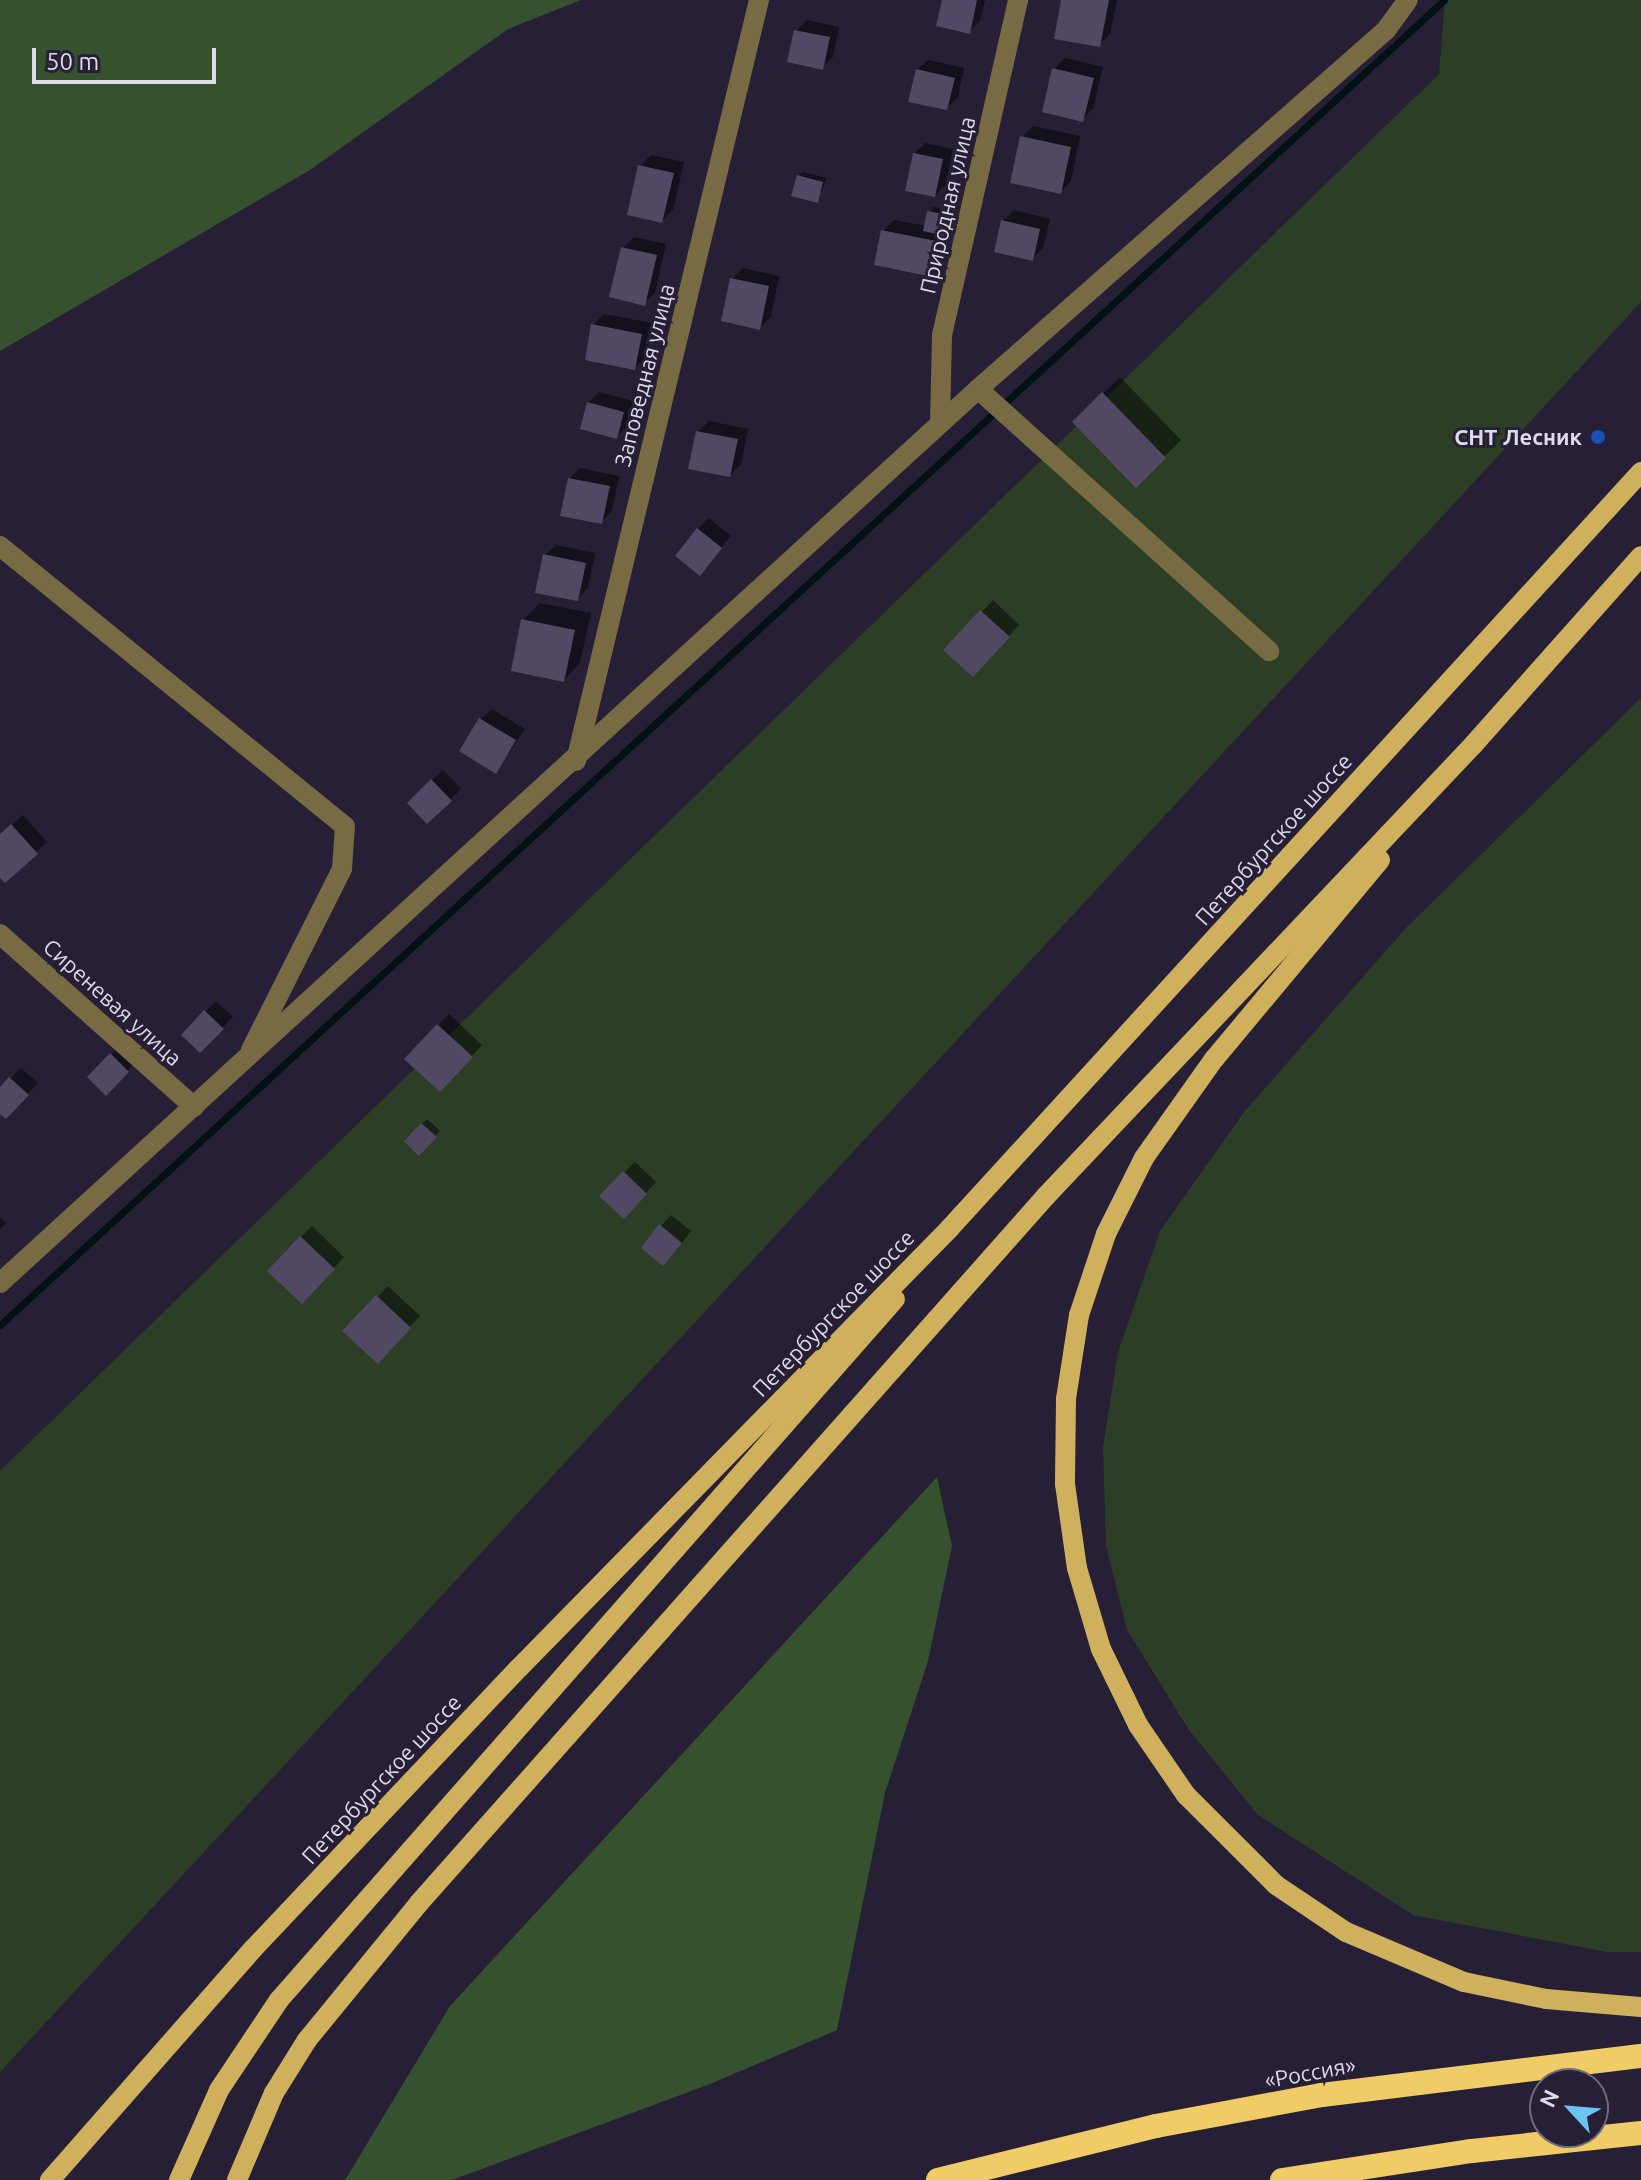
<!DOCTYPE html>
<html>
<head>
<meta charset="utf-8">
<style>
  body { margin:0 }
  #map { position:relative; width:1641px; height:2180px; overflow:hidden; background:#261f35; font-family:Ubuntu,sans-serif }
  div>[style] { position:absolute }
  .green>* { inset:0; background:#2c3f26 }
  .forest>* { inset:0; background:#35512d }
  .shadow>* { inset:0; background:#0007 }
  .stream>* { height:7px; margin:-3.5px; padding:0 3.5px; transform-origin:3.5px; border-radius:3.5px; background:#011115 }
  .building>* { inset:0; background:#514963 }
  .minor>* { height:20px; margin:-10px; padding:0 10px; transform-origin:10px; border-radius:10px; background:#786a43 }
  .major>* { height:20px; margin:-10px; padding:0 10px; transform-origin:10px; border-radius:10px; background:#ceb05d }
  .highway>* { height:24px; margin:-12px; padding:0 12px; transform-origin:12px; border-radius:12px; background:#f0cc66 }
  .dots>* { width:22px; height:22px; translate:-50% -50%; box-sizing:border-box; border:4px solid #261f35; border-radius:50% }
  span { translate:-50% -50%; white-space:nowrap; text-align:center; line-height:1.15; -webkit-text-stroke:6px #261f35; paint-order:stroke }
  .street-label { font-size:22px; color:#dfdaea }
  .poi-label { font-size:22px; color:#dfdaea; font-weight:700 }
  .right { translate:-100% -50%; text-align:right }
  .north { position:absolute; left:1529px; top:2068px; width:80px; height:80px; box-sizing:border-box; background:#261f35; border:2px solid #706a7d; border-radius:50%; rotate:296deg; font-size:22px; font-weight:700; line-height:32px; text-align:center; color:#dfdaea }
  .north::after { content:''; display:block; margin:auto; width:28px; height:36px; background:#6ac3f1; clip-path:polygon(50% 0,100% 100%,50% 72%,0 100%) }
  .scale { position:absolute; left:32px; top:48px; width:184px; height:36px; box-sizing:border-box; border:4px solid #dfdaea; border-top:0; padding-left:10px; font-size:24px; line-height:28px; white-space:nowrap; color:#dfdaea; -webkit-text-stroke:6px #261f35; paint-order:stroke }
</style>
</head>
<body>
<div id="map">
  <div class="green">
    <i style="clip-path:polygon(1445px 0,1641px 0,1641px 302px,0 2072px,0 1471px,1439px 74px)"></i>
    <i style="clip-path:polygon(1641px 698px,1641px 1952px,1607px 1952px,1413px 1915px,1258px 1815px,1189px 1730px,1127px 1630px,1106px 1546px,1103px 1447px,1118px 1352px,1160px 1231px,1244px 1112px,1406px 928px)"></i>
  </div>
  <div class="forest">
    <i style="clip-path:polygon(0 0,581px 0,508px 29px,310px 170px,0 351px)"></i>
    <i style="clip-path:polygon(937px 1477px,952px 1546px,928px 1661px,885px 1793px,837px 2030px,710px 2084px,452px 2180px,345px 2180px,450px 2006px)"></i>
  </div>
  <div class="shadow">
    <i style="clip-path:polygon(944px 0,985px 0,980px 21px,970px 31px)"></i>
    <i style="clip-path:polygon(1063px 0,1117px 0,1110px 34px,1099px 45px)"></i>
    <i style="clip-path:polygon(807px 20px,839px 27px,833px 57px,822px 67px,796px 31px)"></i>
    <i style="clip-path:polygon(1065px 58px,1103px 67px,1093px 109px,1082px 119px,1054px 69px)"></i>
    <i style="clip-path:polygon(928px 60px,964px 68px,958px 97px,947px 108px,917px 70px)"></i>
    <i style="clip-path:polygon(1033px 126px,1080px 136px,1071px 181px,1060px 192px,1022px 137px)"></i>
    <i style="clip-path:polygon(925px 143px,953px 149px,946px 184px,935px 195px,914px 154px)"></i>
    <i style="clip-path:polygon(651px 155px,684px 162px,673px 210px,662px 221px,640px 166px)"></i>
    <i style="clip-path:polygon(803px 172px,827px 178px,817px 201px,798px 176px)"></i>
    <i style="clip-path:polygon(933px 207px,953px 211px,938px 263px,928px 274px,883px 231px,894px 220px,926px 226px)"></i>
    <i style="clip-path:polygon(1014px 210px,1050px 219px,1043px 248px,1032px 259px,1003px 221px)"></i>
    <i style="clip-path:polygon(634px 237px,666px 244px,655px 293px,644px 303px,623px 248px)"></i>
    <i style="clip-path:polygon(743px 268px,779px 276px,771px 317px,760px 327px,732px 279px)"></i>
    <i style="clip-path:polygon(604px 314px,652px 323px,646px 357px,635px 367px,593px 325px)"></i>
    <i style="clip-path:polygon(1120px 377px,1181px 440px,1136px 485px,1074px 422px)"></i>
    <i style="clip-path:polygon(599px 392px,633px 401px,627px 426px,616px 437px,588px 403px)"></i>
    <i style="clip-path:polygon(709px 421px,748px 429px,741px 464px,730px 475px,698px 432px)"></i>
    <i style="clip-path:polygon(580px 468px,619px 476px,612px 511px,601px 522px,569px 479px)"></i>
    <i style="clip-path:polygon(709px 518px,731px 536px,700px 573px,698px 529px)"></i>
    <i style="clip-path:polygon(556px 545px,595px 553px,588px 588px,577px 599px,545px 555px)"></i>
    <i style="clip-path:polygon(993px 600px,1019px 625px,984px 664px,946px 650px)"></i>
    <i style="clip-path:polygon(540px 603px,591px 613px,580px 663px,564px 680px,523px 620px)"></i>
    <i style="clip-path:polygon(492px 709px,525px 729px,496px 771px,481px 719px)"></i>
    <i style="clip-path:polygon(443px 770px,461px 789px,427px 822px,409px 803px)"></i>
    <i style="clip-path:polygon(23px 815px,47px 842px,5px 881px,0 875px,0 836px)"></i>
    <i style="clip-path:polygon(216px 1001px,233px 1017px,200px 1050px,184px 1034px)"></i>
    <i style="clip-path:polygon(449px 1014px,482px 1045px,440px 1090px,407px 1059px)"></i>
    <i style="clip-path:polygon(122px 1044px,138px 1060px,106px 1093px,89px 1077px)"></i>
    <i style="clip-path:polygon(21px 1068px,38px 1083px,6px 1117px,0 1111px,0 1089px)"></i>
    <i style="clip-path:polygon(427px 1119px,440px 1131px,419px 1153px,406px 1141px)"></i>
    <i style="clip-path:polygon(635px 1162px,656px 1182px,635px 1205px,624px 1173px)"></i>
    <i style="clip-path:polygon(671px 1215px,691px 1231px,674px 1253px,661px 1226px)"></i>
    <i style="clip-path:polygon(0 1217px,6px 1223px,0 1229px)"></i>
    <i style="clip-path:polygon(312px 1226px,344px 1257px,302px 1302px,301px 1237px)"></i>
    <i style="clip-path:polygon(388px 1286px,420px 1316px,388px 1350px,345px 1331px)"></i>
  </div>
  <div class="stream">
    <i style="left:0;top:1325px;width:1960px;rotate:-42.54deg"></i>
  </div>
  <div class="building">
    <i style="clip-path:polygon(942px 0,977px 0,970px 34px,936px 26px)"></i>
    <i style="clip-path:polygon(1061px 0,1109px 0,1100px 47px,1054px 39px)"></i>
    <i style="clip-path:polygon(794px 30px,830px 37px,823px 70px,787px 62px)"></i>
    <i style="clip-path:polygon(1052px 68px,1094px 78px,1083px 122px,1042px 112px)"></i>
    <i style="clip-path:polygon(916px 69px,955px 78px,947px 110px,908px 102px)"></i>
    <i style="clip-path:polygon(1020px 136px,1071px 147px,1061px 194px,1010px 183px)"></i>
    <i style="clip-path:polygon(913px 153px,943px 159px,935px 197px,905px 191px)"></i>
    <i style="clip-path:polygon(638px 165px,674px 173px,662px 223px,627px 215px)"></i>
    <i style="clip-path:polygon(797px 175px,823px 182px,818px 203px,791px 196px)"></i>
    <i style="clip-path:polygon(927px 211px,949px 215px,945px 236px,923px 231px)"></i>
    <i style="clip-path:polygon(1001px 220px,1040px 229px,1033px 261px,994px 252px)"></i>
    <i style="clip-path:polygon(881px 230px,936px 241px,928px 276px,874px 265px)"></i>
    <i style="clip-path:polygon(621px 247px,657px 255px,645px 306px,609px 297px)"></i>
    <i style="clip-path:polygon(730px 278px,769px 286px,760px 330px,721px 321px)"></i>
    <i style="clip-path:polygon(591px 324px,642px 334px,635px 370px,585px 360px)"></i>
    <i style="clip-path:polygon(1102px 392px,1166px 458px,1136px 488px,1072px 422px)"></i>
    <i style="clip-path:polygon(587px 402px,624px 412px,617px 439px,580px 429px)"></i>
    <i style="clip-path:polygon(696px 431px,738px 439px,730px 477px,688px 469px)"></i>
    <i style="clip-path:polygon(568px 478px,610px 486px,602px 524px,560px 516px)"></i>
    <i style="clip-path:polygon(697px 528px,722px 548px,700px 576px,675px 556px)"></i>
    <i style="clip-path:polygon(543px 554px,586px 563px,578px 601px,535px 593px)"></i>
    <i style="clip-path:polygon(980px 610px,1010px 637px,973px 677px,943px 650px)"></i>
    <i style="clip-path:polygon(521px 619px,575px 630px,564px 682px,511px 671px)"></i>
    <i style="clip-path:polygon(479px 718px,516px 740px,496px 774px,459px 751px)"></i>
    <i style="clip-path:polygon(431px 779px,452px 801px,427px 824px,407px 803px)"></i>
    <i style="clip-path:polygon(11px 824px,38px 854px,5px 883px,0 878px,0 834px)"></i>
    <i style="clip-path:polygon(204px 1010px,224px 1029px,200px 1053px,181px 1035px)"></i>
    <i style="clip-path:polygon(437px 1024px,473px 1057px,440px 1092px,404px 1059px)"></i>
    <i style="clip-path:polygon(110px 1053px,129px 1072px,106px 1096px,87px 1077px)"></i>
    <i style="clip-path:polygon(9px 1077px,29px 1095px,6px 1119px,0 1114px,0 1087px)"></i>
    <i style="clip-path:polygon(421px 1123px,437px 1137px,419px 1156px,404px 1141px)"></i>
    <i style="clip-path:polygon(623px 1171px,647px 1194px,624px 1219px,599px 1196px)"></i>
    <i style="clip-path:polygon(659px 1224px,682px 1243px,663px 1266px,641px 1248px)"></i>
    <i style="clip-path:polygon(300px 1236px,335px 1269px,302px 1304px,267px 1271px)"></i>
    <i style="clip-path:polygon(376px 1295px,411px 1328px,378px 1364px,342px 1331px)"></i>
  </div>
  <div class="minor">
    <i style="left:978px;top:389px;width:392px;rotate:42deg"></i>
    <i style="left:940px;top:423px;width:88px;rotate:-88.7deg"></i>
    <i style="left:942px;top:335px;width:344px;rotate:-77.2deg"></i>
    <i style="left:0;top:546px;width:444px;rotate:39.1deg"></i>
    <i style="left:345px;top:826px;width:43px;rotate:94deg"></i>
    <i style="left:342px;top:869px;width:203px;rotate:116.7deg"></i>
    <i style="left:576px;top:761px;width:783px;rotate:-76.48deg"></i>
    <i style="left:0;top:934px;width:260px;rotate:41.7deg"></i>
    <i style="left:0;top:1283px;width:1325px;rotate:-42.43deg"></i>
    <i style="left:978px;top:389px;width:543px;rotate:-41.34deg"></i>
    <i style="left:1386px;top:30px;width:37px;rotate:-54deg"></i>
  </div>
  <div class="major">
    <i style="left:1380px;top:860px;width:259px;rotate:129.8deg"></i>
    <i style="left:1214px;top:1059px;width:121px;rotate:125.3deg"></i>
    <i style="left:1144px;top:1158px;width:85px;rotate:116.6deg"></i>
    <i style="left:1106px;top:1234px;width:85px;rotate:108.4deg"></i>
    <i style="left:1079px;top:1315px;width:85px;rotate:98.8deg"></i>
    <i style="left:1066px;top:1399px;width:85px;rotate:90.7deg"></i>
    <i style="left:1065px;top:1484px;width:85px;rotate:81.9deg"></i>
    <i style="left:1077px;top:1568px;width:84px;rotate:73.5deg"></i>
    <i style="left:1101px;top:1649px;width:85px;rotate:64deg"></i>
    <i style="left:1138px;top:1725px;width:85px;rotate:55.6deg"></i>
    <i style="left:1186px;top:1795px;width:127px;rotate:45deg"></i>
    <i style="left:1276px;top:1885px;width:84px;rotate:33.9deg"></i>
    <i style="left:1346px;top:1932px;width:128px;rotate:23deg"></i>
    <i style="left:1464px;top:1982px;width:84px;rotate:11.7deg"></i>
    <i style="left:1546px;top:1999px;width:95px;rotate:4.8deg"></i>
    <i style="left:50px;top:2180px;width:308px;rotate:-48.7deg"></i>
    <i style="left:253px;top:1949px;width:387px;rotate:-46.6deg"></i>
    <i style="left:519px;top:1668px;width:615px;rotate:-45.59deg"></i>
    <i style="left:949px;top:1229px;width:1026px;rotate:-47.57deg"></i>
    <i style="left:179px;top:2180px;width:98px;rotate:-66deg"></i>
    <i style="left:219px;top:2090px;width:108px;rotate:-56.3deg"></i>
    <i style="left:279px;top:2000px;width:933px;rotate:-48.69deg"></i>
    <i style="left:237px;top:2180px;width:95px;rotate:-67deg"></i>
    <i style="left:274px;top:2093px;width:62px;rotate:-58.1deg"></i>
    <i style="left:307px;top:2040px;width:177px;rotate:-50.7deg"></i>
    <i style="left:419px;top:1903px;width:945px;rotate:-48.43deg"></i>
    <i style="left:1046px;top:1196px;width:622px;rotate:-46.56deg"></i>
    <i style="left:1474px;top:744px;width:251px;rotate:-48.4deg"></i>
  </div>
  <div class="highway">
    <i style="left:938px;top:2180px;width:225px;rotate:-13.9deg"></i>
    <i style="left:1156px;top:2126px;width:169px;rotate:-10.6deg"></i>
    <i style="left:1322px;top:2095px;width:321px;rotate:-7deg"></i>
    <i style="left:1282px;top:2180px;width:192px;rotate:-8.7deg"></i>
    <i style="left:1472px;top:2151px;width:170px;rotate:-6.1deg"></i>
  </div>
  <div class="dots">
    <i style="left:1598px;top:437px;background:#1a4fb4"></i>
  </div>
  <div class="street-label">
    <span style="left:947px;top:205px;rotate:-77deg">Природная улица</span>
    <span style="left:644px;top:375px;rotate:-76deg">Заповедная улица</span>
    <span style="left:1273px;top:839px;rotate:-48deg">Петербургское шоссе</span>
    <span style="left:113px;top:1002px;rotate:42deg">Сиреневая улица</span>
    <span style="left:833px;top:1313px;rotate:-46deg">Петербургское шоссе</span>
    <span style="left:381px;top:1779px;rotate:-47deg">Петербургское шоссе</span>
    <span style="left:1310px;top:2072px;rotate:-10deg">«Россия»</span>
  </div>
  <div class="poi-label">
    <span class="right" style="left:1582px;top:437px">СНТ Лесник</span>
  </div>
  <div class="north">N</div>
  <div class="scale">50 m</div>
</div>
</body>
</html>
